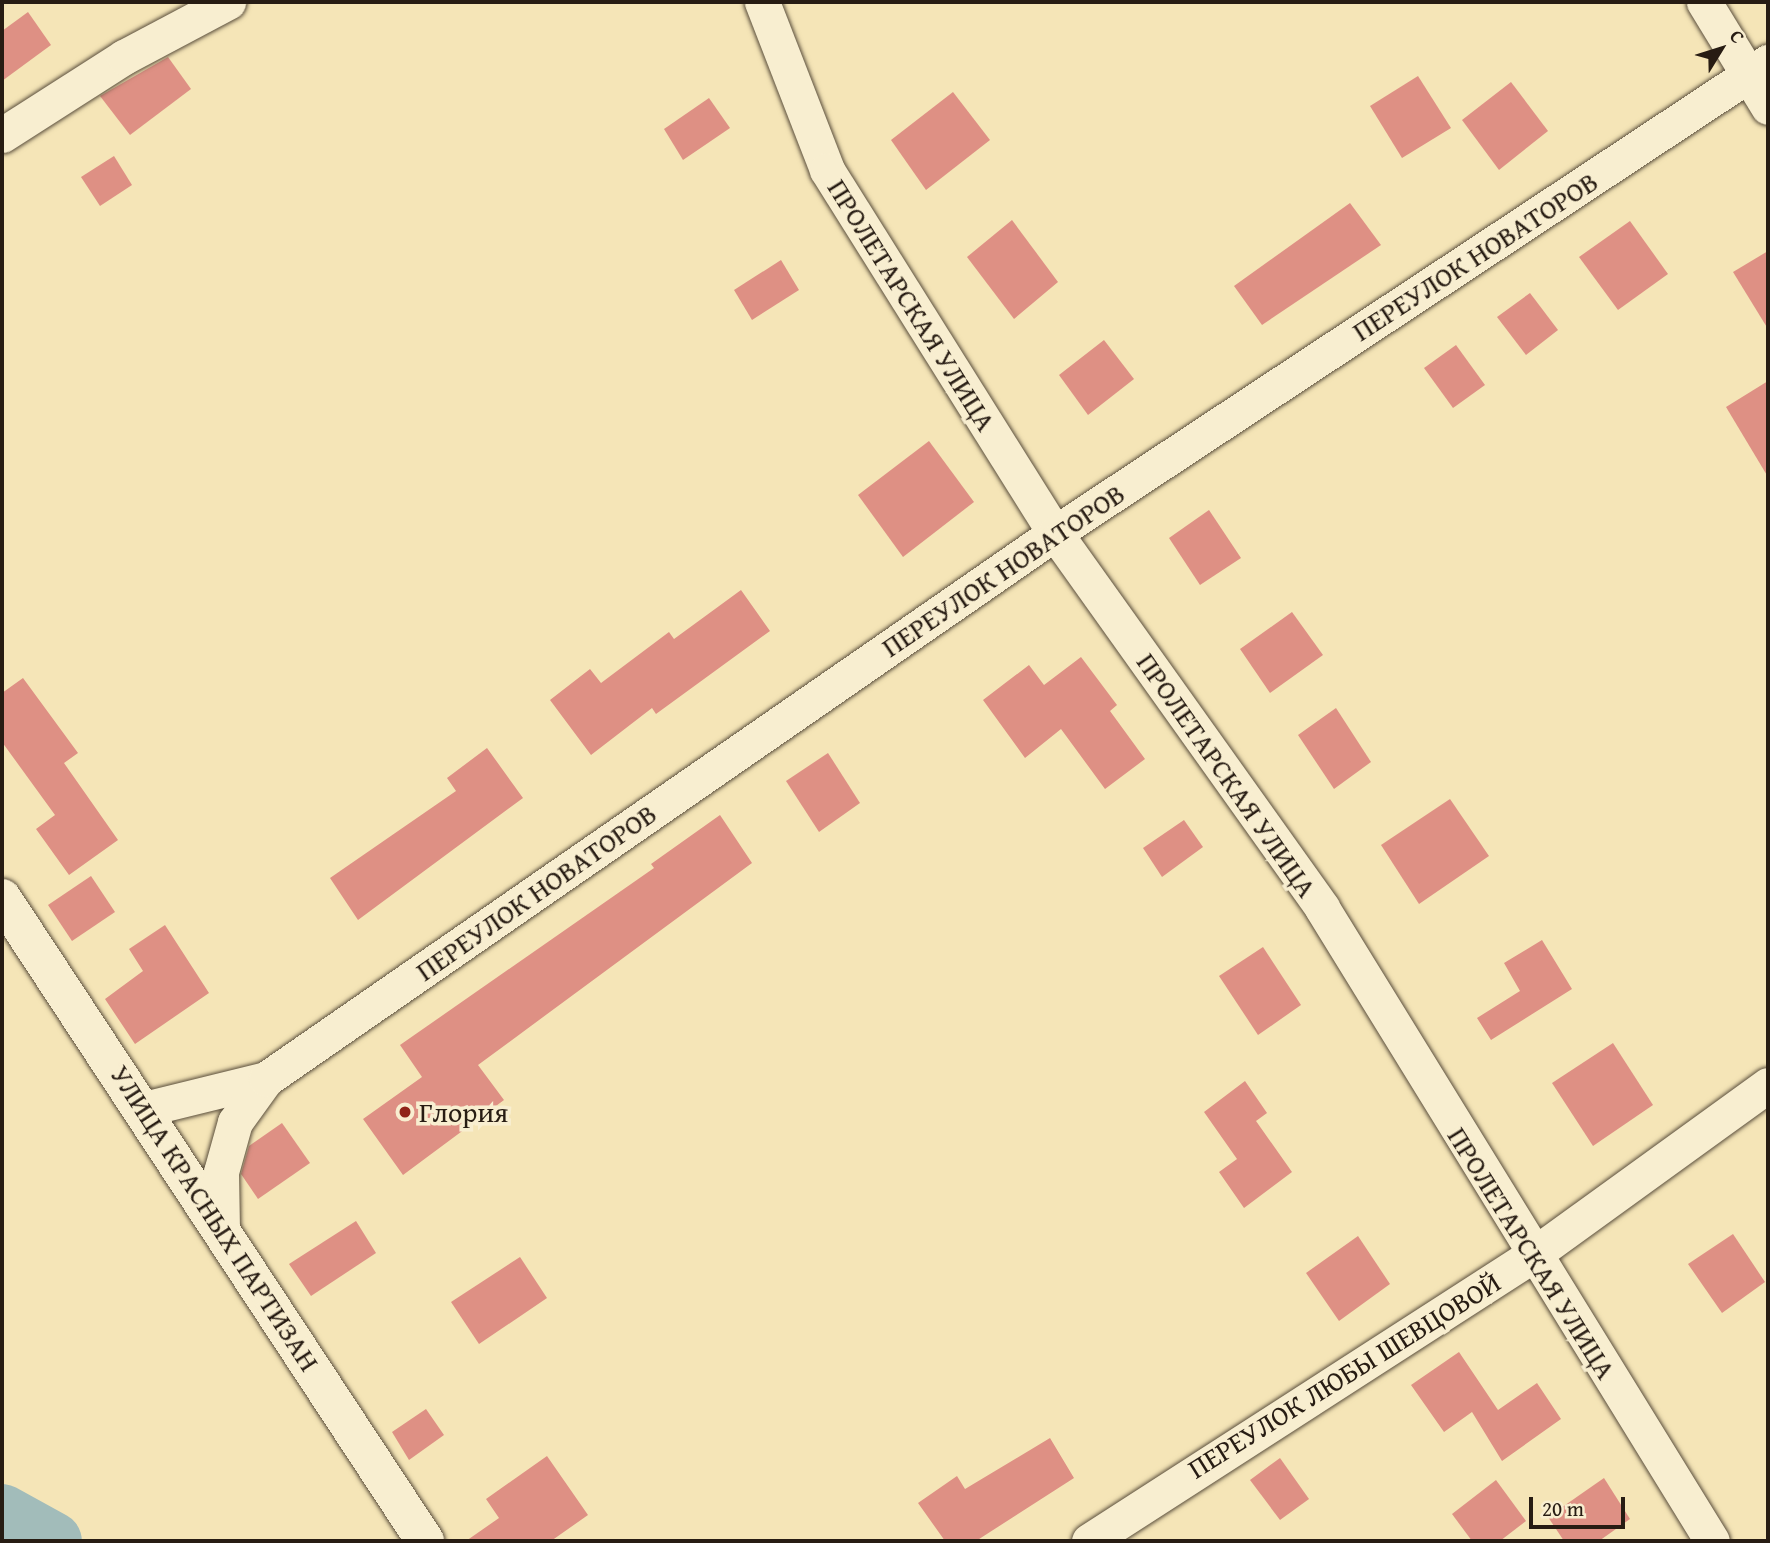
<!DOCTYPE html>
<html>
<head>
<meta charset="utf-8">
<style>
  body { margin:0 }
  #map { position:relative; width:1770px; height:1543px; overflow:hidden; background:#f5e5b7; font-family:"Gentium Book Plus",serif }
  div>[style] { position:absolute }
  .river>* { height:58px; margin:-29px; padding:0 29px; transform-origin:29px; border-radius:29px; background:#a2bcba }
  .building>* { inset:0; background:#de9084 }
  .roads { filter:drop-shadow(0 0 2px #5a4e3c) drop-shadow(0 0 2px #5a4e3c) }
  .street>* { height:35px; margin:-17.5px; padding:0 17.5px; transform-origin:17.5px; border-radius:17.5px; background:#f8eed0 }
  .secondary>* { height:38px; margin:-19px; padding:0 19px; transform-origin:19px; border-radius:19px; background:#f8eed0 }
  .dots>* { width:19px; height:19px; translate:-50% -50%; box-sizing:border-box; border:4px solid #f8eed0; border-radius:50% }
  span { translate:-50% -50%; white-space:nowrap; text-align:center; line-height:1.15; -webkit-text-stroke:7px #f8eed0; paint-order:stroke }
  .street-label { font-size:28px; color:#271c13 }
  .poi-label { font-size:28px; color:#271c13 }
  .left { translate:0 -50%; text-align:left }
  .frame { position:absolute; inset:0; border:4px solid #271c13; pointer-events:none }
  .north { position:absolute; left:1686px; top:14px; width:70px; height:70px; -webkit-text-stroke:5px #f8eed0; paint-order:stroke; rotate:52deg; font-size:19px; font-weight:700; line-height:28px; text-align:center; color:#271c13 }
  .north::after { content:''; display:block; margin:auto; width:24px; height:32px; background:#271c13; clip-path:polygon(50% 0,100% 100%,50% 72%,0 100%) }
  .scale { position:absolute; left:1529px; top:1497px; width:96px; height:32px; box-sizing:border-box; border:4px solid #271c13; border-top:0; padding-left:9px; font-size:21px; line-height:24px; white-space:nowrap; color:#271c13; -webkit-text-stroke:5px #f8eed0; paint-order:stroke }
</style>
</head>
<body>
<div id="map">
  <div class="river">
    <i style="left:2px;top:1513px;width:58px;rotate:28.8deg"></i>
  </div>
  <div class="building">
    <i style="clip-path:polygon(28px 12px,51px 45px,2px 81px,2px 31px)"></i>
    <i style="clip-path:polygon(168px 57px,191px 89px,130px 135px,100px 96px)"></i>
    <i style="clip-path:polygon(1418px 76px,1451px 128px,1402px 158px,1370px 106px)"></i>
    <i style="clip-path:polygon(1511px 82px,1548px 131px,1499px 170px,1462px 120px)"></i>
    <i style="clip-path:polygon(953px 92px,990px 140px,926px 190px,891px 140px)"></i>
    <i style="clip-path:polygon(709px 98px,730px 128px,683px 160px,664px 129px)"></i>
    <i style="clip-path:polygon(114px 156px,132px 185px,100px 206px,81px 177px)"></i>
    <i style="clip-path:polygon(1350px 203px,1381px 245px,1262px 325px,1234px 286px)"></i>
    <i style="clip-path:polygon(1012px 220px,1058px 282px,1014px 319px,967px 257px)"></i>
    <i style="clip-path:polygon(1630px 221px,1668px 274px,1618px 310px,1579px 257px)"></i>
    <i style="clip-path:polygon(1768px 251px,1768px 329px,1733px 272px)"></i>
    <i style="clip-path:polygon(781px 260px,799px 290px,752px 320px,734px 290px)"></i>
    <i style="clip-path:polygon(1530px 293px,1558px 330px,1526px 355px,1497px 317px)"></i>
    <i style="clip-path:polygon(1104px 340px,1134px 379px,1088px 415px,1059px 375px)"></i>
    <i style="clip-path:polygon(1456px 345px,1485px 385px,1453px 408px,1424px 368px)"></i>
    <i style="clip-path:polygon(1768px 381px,1768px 477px,1726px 407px)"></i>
    <i style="clip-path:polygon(929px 441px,974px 502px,903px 557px,858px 495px)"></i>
    <i style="clip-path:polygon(1209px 510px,1241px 558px,1200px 585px,1169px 538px)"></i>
    <i style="clip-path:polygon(741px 590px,770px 631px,656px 714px,652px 708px,591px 755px,550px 700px,590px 669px,601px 683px,669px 632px,674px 639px)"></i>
    <i style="clip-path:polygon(1292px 612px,1323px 655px,1270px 693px,1240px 649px)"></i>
    <i style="clip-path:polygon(1081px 657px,1117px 705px,1110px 711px,1145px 759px,1105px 789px,1061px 729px,1025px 758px,983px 700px,1029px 665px,1044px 685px)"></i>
    <i style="clip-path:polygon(23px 678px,78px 753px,64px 763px,118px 840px,69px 875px,36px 829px,55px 815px,2px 742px,2px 693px)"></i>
    <i style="clip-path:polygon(1336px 708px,1371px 762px,1334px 789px,1298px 735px)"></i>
    <i style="clip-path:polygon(487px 748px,523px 798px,358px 920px,330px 878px,456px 791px,447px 778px)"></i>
    <i style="clip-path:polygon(828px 753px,860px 803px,819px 832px,786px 781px)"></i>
    <i style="clip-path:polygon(1450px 799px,1489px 856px,1419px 904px,1381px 845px)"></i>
    <i style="clip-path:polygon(720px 815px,752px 863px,478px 1065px,504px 1100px,403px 1175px,363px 1119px,422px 1077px,400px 1045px,654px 868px,651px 864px)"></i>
    <i style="clip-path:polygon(1184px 820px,1203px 847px,1162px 877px,1143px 848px)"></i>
    <i style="clip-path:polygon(91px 876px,115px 912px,72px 941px,48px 905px)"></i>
    <i style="clip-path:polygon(165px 925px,209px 993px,135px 1044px,105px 999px,143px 971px,129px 949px)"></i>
    <i style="clip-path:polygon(1542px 940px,1572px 989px,1491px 1040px,1477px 1018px,1520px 991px,1504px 963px)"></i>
    <i style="clip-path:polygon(1263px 947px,1301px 1005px,1258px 1035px,1219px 976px)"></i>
    <i style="clip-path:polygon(1613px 1043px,1653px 1105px,1593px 1146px,1552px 1083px)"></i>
    <i style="clip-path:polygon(1245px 1081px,1267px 1113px,1256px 1121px,1292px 1172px,1244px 1208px,1219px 1172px,1237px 1159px,1204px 1112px)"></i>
    <i style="clip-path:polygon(282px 1123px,310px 1163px,258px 1199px,241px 1174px,249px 1146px)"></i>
    <i style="clip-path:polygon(356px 1221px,376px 1253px,311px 1296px,289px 1264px)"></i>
    <i style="clip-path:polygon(1733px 1234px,1765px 1282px,1722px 1313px,1688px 1264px)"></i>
    <i style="clip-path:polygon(1358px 1236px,1390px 1284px,1339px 1321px,1306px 1273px)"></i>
    <i style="clip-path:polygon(520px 1257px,547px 1298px,479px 1344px,451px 1302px)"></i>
    <i style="clip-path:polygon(1459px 1352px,1498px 1410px,1537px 1383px,1561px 1419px,1502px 1461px,1472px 1412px,1444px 1432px,1411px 1385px)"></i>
    <i style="clip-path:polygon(426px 1409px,444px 1435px,409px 1460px,392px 1432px)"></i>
    <i style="clip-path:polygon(1050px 1438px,1074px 1478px,976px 1541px,945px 1541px,918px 1503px,957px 1476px,965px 1489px)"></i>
    <i style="clip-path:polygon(547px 1456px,588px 1515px,551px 1541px,466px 1541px,499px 1518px,486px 1499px)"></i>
    <i style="clip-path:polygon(1280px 1458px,1309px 1499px,1280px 1520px,1250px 1480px)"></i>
    <i style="clip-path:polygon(1604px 1478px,1630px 1519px,1599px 1541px,1564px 1541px,1548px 1517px)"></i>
    <i style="clip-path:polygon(1496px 1480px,1526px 1521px,1500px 1541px,1472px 1541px,1452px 1514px)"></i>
  </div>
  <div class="roads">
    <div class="street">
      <i style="left:762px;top:2px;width:180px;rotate:68.8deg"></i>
      <i style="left:827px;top:170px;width:429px;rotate:57.9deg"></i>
      <i style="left:1055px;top:533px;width:460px;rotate:54.5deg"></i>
      <i style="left:1322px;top:908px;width:743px;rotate:58.36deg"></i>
      <i style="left:1704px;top:2px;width:123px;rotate:58.6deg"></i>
      <i style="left:2px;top:135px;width:145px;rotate:-32.6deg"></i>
      <i style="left:124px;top:57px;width:118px;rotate:-27.9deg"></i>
      <i style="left:144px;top:1109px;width:126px;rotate:-13.8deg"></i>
      <i style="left:222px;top:1229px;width:57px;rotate:-91deg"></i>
      <i style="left:221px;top:1172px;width:52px;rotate:-74.4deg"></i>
      <i style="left:235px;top:1122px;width:53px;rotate:-54.2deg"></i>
      <i style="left:266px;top:1079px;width:959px;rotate:-34.68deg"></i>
      <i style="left:1055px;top:533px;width:855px;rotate:-33.45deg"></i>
      <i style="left:1089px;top:1541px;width:528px;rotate:-32.79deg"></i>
      <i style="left:1533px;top:1255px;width:290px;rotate:-35.9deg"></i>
    </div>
    <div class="secondary">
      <i style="left:2px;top:898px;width:770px;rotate:56.66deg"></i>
    </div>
  </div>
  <div class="dots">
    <i style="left:405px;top:1112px;background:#8f2418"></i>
  </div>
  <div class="street-label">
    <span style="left:1475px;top:256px;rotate:-33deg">ПЕРЕУЛОК НОВАТОРОВ</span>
    <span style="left:912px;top:305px;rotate:58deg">ПРОЛЕТАРСКАЯ УЛИЦА</span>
    <span style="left:1003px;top:570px;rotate:-34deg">ПЕРЕУЛОК НОВАТОРОВ</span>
    <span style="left:1227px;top:775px;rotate:55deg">ПРОЛЕТАРСКАЯ УЛИЦА</span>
    <span style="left:536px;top:892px;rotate:-35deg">ПЕРЕУЛОК НОВАТОРОВ</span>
    <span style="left:215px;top:1218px;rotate:57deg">УЛИЦА КРАСНЫХ ПАРТИЗАН</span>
    <span style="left:1532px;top:1253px;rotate:58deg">ПРОЛЕТАРСКАЯ УЛИЦА</span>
    <span style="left:1344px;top:1375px;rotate:-32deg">ПЕРЕУЛОК ЛЮБЫ ШЕВЦОВОЙ</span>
  </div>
  <div class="poi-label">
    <span class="left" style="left:419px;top:1112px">Глория</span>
  </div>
  <div class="frame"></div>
  <div class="north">С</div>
  <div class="scale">20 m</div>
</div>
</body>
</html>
